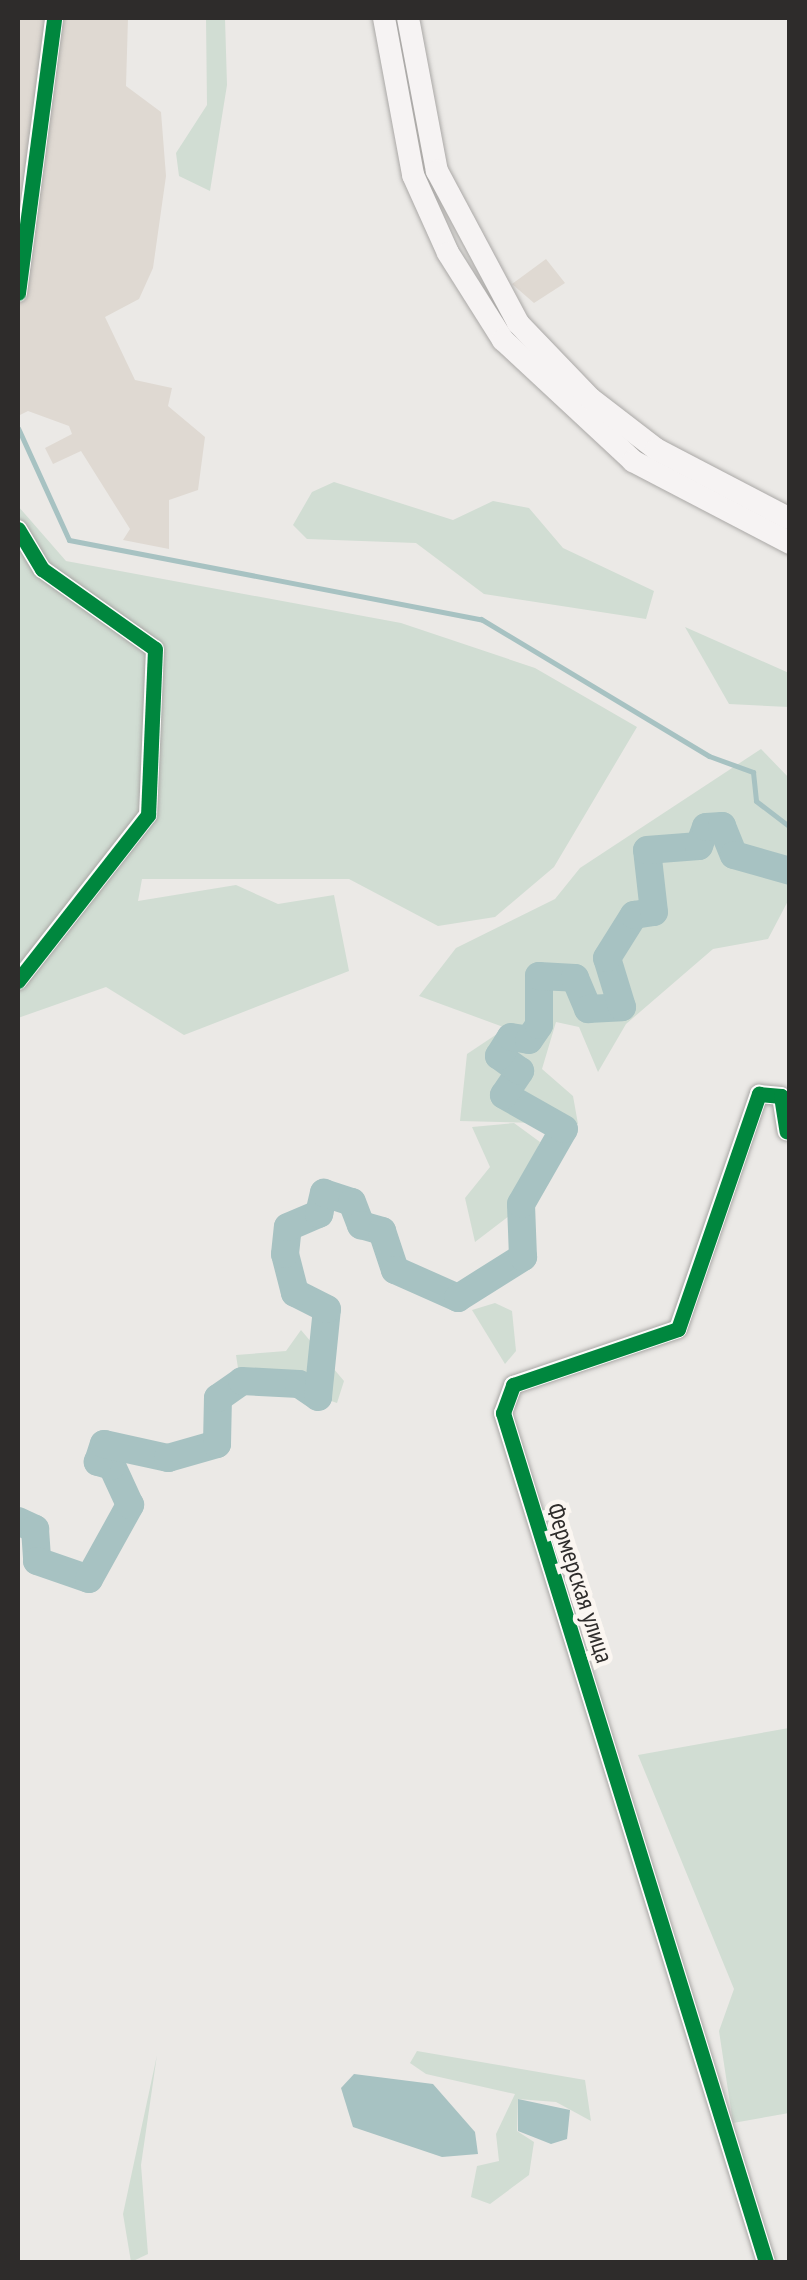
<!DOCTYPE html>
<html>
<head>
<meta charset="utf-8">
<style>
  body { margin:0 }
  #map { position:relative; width:807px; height:2280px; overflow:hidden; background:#ebe9e6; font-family:"PT Sans Narrow",sans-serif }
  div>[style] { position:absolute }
  .built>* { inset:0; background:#dfd9d2 }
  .green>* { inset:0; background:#d1ddd3 }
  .water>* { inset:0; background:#a7c2c2 }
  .stream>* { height:5px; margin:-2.5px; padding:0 2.5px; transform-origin:2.5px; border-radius:2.5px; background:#a7c2c2 }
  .river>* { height:28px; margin:-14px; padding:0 14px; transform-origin:14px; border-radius:14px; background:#a7c2c2 }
  .roads { filter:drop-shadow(0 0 2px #aaa8a6) drop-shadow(0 0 2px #aaa8a6) }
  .minor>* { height:18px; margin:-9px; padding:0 9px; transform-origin:9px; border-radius:9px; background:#fcfcfb }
  .secondary>* { height:22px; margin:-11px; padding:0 11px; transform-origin:11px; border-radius:11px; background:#f6f3f3 }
  .cycleway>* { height:15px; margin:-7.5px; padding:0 7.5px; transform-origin:7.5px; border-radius:7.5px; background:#00873e }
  span { translate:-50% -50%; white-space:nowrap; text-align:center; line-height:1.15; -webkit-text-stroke:9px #fbf6f1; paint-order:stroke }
  .street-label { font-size:25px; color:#2e2c2b }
  .frame { position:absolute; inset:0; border:20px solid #2e2c2b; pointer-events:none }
</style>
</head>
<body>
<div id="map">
  <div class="built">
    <i style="clip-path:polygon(18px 18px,128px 18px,126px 86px,161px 112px,166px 176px,153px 268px,139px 299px,105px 317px,135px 380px,172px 388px,168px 406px,205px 437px,198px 490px,169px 500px,169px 549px,123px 540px,130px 529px,81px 451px,53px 464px,45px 448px,72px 434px,69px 426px,28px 411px,18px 416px)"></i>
    <i style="clip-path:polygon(546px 259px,565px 283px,534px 303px,512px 284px)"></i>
  </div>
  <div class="green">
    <i style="clip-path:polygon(206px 18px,225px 18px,227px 85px,210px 191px,179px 176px,176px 153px,207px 105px)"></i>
    <i style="clip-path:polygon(334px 482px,453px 520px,493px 501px,529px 508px,563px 548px,654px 591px,646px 619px,484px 594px,416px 543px,307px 539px,293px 525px,312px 492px)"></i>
    <i style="clip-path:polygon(18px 506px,66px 561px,401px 623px,535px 668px,637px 727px,554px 867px,495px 917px,438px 926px,349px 879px,142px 879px,138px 901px,236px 885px,278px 904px,334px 895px,349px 971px,184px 1035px,106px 987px,18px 1018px)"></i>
    <i style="clip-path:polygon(685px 627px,789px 673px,789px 707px,729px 704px)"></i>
    <i style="clip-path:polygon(761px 749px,790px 779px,789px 899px,768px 939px,713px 949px,626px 1024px,598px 1072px,579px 1027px,556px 1022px,542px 1069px,573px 1096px,578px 1124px,460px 1121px,467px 1054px,506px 1028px,419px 996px,456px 948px,555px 899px,580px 868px)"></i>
    <i style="clip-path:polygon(514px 1123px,540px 1142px,509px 1216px,475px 1242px,465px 1198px,490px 1167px,472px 1127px)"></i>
    <i style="clip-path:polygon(495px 1303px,512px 1311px,516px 1351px,505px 1364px,472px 1310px)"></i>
    <i style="clip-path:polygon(301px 1330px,344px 1381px,337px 1403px,238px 1368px,236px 1355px,286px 1351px)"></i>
    <i style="clip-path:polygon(789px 1728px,789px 2113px,733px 2123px,719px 2031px,734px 1989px,638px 1755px)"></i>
    <i style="clip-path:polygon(417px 2051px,585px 2080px,591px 2121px,556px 2102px,518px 2099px,517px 2131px,534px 2142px,529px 2175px,490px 2204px,471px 2197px,477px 2166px,499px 2161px,496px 2134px,515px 2094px,426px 2074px,410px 2063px)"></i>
    <i style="clip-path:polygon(157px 2055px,141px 2165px,148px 2254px,131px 2262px,123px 2214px)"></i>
  </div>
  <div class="water">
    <i style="clip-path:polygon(354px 2074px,433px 2084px,475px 2132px,478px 2154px,442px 2157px,353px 2127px,341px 2088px)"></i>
    <i style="clip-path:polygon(518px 2099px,570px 2110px,567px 2139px,551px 2144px,518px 2131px)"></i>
  </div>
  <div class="stream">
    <i style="left:18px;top:428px;width:123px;rotate:65.5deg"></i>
    <i style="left:69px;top:540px;width:420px;rotate:10.9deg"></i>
    <i style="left:481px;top:619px;width:266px;rotate:31deg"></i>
    <i style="left:709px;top:756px;width:47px;rotate:20deg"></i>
    <i style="left:753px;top:772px;width:29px;rotate:84deg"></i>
    <i style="left:756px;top:801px;width:43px;rotate:37.4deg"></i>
  </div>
  <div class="river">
    <i style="left:18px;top:1521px;width:19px;rotate:25deg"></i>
    <i style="left:35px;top:1529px;width:32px;rotate:86deg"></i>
    <i style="left:37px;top:1561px;width:55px;rotate:19.1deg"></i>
    <i style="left:89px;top:1579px;width:85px;rotate:-61deg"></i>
    <i style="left:130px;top:1505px;width:43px;rotate:-114.8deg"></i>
    <i style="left:112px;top:1466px;width:15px;rotate:-164deg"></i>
    <i style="left:98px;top:1462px;width:19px;rotate:-72deg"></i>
    <i style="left:104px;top:1444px;width:66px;rotate:12.3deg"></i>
    <i style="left:168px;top:1458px;width:51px;rotate:-15.9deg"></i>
    <i style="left:217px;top:1444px;width:46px;rotate:-88.8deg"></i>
    <i style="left:218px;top:1398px;width:29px;rotate:-35deg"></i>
    <i style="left:242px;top:1381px;width:57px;rotate:3deg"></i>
    <i style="left:299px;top:1384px;width:23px;rotate:34deg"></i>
    <i style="left:318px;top:1397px;width:88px;rotate:-84.2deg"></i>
    <i style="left:327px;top:1309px;width:36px;rotate:-153deg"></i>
    <i style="left:295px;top:1293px;width:40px;rotate:-104.4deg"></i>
    <i style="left:285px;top:1254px;width:27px;rotate:-84deg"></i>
    <i style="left:288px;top:1227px;width:34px;rotate:-23deg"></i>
    <i style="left:319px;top:1214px;width:22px;rotate:-77deg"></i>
    <i style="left:324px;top:1193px;width:29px;rotate:18deg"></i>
    <i style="left:352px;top:1202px;width:25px;rotate:69deg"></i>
    <i style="left:361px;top:1225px;width:22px;rotate:16deg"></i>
    <i style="left:382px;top:1231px;width:41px;rotate:71.6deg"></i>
    <i style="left:395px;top:1270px;width:69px;rotate:24deg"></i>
    <i style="left:458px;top:1298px;width:77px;rotate:-32.2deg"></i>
    <i style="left:523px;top:1257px;width:53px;rotate:-92.2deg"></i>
    <i style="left:521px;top:1204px;width:86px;rotate:-60.2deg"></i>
    <i style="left:564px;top:1129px;width:69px;rotate:-150.5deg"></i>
    <i style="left:504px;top:1095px;width:29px;rotate:-56deg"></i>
    <i style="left:520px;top:1071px;width:26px;rotate:-144deg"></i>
    <i style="left:499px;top:1056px;width:22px;rotate:-58deg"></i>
    <i style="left:511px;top:1037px;width:18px;rotate:9deg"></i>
    <i style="left:529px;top:1040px;width:18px;rotate:-56deg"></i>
    <i style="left:539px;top:1025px;width:49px;rotate:-90deg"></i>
    <i style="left:539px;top:976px;width:36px;rotate:3deg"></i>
    <i style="left:575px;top:978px;width:34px;rotate:67deg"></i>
    <i style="left:588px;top:1009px;width:34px;rotate:-3deg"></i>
    <i style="left:622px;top:1007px;width:51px;rotate:-107deg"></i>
    <i style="left:607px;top:958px;width:51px;rotate:-57.9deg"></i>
    <i style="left:634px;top:915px;width:20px;rotate:-9deg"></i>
    <i style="left:654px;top:912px;width:62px;rotate:-96.4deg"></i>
    <i style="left:647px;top:850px;width:52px;rotate:-4.4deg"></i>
    <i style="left:699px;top:846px;width:20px;rotate:-70deg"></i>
    <i style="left:706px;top:827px;width:16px;rotate:-4deg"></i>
    <i style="left:722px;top:826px;width:31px;rotate:68deg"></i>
    <i style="left:734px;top:855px;width:58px;rotate:15.9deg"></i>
  </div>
  <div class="roads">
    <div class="minor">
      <i style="left:18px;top:293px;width:277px;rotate:-82.5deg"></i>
      <i style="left:18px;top:529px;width:47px;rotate:59deg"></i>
      <i style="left:42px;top:569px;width:138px;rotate:35.3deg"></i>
      <i style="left:155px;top:649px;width:166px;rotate:92.4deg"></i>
      <i style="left:148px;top:815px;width:211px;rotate:128.1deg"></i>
      <i style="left:766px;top:2262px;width:889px;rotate:-107.21deg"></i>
      <i style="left:503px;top:1413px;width:30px;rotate:-70deg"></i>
      <i style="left:513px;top:1385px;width:174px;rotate:-18.7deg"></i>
      <i style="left:678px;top:1329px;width:249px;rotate:-71deg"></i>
      <i style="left:759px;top:1094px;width:22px;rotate:5deg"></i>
      <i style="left:781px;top:1096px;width:36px;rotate:81deg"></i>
    </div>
    <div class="secondary">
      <i style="left:384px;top:18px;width:160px;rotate:79.5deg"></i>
      <i style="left:413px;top:175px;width:85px;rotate:65.8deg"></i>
      <i style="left:448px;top:253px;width:103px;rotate:57.7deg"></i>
      <i style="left:503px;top:340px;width:178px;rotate:42.9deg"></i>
      <i style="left:633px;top:461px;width:177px;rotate:27.6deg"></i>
      <i style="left:408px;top:18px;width:156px;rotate:79.3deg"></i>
      <i style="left:437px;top:171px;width:172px;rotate:61.9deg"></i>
      <i style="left:518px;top:323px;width:105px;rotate:46.2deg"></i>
      <i style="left:591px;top:399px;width:82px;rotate:37.6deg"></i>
      <i style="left:656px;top:449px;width:151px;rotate:27.6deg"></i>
    </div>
  </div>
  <div class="cycleway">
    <i style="left:18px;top:293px;width:277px;rotate:-82.5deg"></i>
    <i style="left:18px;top:529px;width:47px;rotate:59deg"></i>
    <i style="left:42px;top:569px;width:138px;rotate:35.3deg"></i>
    <i style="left:155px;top:649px;width:166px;rotate:92.4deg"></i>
    <i style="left:148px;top:815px;width:211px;rotate:128.1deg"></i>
    <i style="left:766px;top:2262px;width:889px;rotate:-107.21deg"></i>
    <i style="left:503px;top:1413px;width:30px;rotate:-70deg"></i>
    <i style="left:513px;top:1385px;width:174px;rotate:-18.7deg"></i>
    <i style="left:678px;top:1329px;width:249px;rotate:-71deg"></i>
    <i style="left:759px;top:1094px;width:22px;rotate:5deg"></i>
    <i style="left:781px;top:1096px;width:36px;rotate:81deg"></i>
  </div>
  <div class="street-label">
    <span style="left:580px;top:1583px;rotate:72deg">Фермерская улица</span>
  </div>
  <div class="frame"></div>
</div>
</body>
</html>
